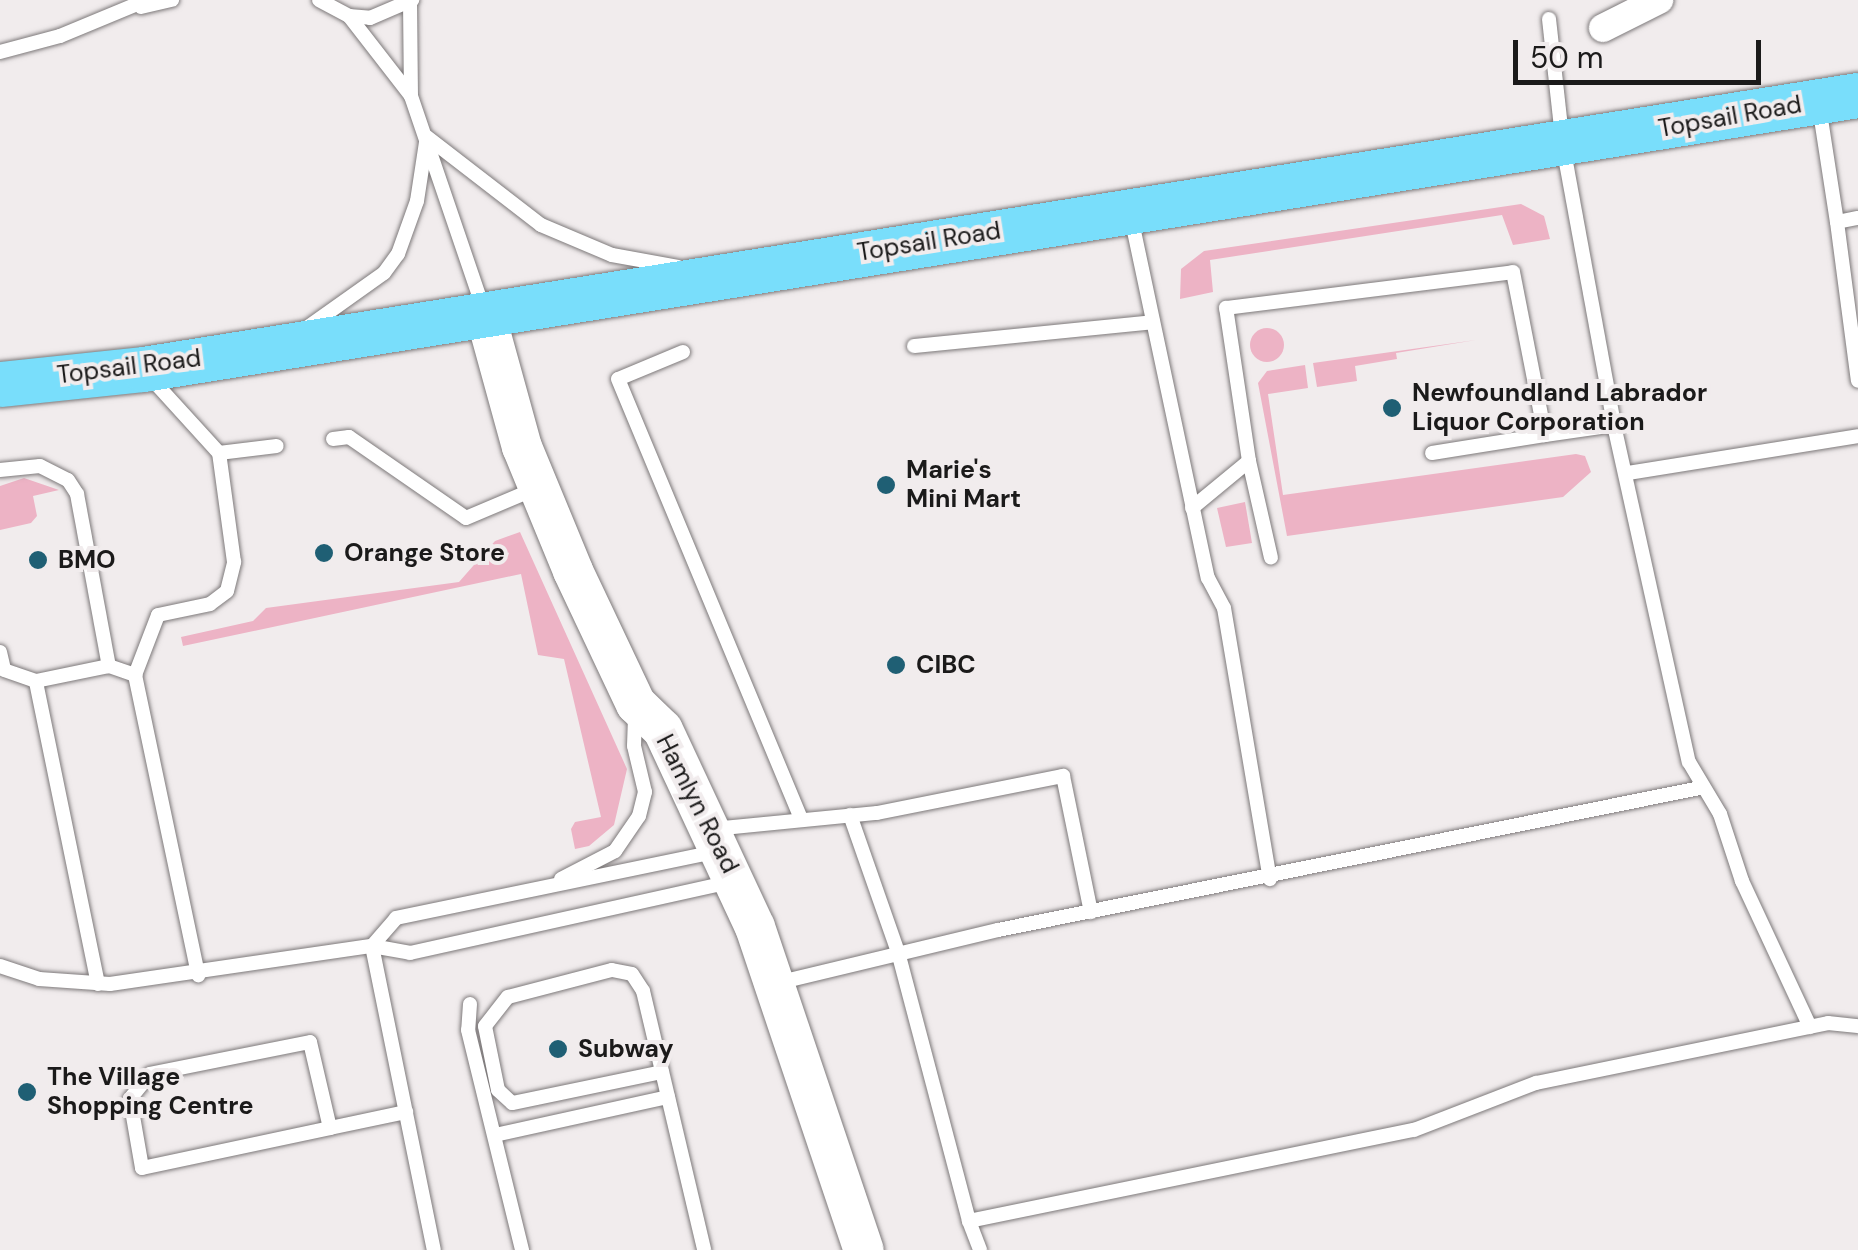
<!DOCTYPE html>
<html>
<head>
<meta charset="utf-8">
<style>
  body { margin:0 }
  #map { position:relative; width:1858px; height:1250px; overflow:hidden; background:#f1eced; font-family:"DM Sans",sans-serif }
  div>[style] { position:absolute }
  .green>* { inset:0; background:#edb3c5 }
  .round { border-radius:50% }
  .roads { filter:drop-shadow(0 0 2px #7d797a) drop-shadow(0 0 2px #7d797a) }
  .lane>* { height:14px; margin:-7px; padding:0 7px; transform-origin:7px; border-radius:7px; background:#fff }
  .street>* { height:28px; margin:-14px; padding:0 14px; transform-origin:14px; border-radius:14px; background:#fff }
  .secondary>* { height:40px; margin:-20px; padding:0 20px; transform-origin:20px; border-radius:20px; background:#fff }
  .primary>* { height:45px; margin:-22.5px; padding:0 22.5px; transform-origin:22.5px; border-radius:22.5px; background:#79defb }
  .dots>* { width:28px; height:28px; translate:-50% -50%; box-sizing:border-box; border:5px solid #f1eced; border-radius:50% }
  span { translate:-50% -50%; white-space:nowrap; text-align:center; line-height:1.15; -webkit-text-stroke:8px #f1eced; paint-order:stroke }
  .street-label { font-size:25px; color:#1b1a1a }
  .poi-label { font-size:25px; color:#1b1a1a; font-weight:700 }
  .left { translate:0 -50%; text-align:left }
  .scale { position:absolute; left:1513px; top:40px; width:248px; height:45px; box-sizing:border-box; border:5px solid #1b1a1a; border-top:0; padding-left:12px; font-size:30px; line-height:35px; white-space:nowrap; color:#1b1a1a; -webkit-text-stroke:8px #f1eced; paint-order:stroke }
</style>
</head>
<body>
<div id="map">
  <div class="green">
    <i style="clip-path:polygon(1521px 204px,1544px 216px,1550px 239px,1513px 245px,1502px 215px,1210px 260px,1213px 292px,1180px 299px,1181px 269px,1204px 251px)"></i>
    <i class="round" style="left:1250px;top:328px;width:34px;height:34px"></i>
    <i style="clip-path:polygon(1476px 340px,1396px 353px,1397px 359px,1355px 366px,1357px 381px,1317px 387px,1313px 363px)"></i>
    <i style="clip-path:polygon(1305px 365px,1308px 388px,1268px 394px,1283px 495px,1576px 454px,1585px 456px,1591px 472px,1563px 497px,1287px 536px,1258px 383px,1267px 371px)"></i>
    <i style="clip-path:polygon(24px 478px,59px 490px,33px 496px,37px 516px,31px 523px,0 530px,0 486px)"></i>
    <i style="clip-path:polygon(1245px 502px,1252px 543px,1226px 547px,1217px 508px)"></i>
    <i style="clip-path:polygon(520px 532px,627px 769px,614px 825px,589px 846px,575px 849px,571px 829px,575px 822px,601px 817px,564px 659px,538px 655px,521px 574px,183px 646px,181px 637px,253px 621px,266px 608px,459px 582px,495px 541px)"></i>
  </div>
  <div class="roads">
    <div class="lane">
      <i style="left:319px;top:0;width:34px;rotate:28deg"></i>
      <i style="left:349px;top:16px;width:21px;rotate:5deg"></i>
      <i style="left:370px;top:18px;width:46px;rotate:-23.2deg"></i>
      <i style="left:410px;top:2px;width:94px;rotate:89.4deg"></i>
      <i style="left:141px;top:7px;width:32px;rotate:-13deg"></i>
      <i style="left:349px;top:16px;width:101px;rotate:52.2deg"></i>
      <i style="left:411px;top:96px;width:224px;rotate:71.2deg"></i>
      <i style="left:1549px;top:19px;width:128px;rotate:83.7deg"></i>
      <i style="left:1563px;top:146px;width:284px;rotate:79.6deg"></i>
      <i style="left:1614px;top:425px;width:345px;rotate:77.5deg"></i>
      <i style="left:1689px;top:762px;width:61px;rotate:59.2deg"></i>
      <i style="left:1720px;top:814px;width:71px;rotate:71.8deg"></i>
      <i style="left:1742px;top:881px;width:161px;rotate:65deg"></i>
      <i style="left:0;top:52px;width:62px;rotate:-14.9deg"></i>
      <i style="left:60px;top:36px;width:94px;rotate:-22.5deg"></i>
      <i style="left:1819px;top:106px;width:117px;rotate:81.2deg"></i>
      <i style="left:1837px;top:222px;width:21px;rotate:-11deg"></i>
      <i style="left:427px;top:137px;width:144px;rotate:37.7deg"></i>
      <i style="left:541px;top:225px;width:77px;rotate:22.9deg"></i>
      <i style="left:612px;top:255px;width:67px;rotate:10.3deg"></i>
      <i style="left:1131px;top:217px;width:369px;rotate:78deg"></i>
      <i style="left:1208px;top:578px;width:34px;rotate:62deg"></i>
      <i style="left:1224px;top:608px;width:275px;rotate:80.4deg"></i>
      <i style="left:1837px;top:222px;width:160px;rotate:82.5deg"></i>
      <i style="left:308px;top:327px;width:93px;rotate:-35.4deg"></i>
      <i style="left:384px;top:273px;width:24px;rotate:-54deg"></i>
      <i style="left:398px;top:254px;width:56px;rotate:-70.3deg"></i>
      <i style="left:417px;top:201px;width:60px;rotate:-81.3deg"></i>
      <i style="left:914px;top:346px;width:240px;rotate:-5.7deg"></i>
      <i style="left:683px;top:352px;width:70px;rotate:157.4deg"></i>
      <i style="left:618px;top:379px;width:474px;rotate:67.4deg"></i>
      <i style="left:333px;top:439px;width:16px;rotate:-7deg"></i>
      <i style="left:349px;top:437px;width:142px;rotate:34.7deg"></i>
      <i style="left:466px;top:518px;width:77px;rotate:-22.9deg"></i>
      <i style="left:219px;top:453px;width:58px;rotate:-6.9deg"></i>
      <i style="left:1432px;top:453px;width:114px;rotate:-9.1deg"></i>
      <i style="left:1249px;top:461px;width:99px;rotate:77.2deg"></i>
      <i style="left:0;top:470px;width:40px;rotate:-5.7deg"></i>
      <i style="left:40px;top:466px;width:31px;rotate:27deg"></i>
      <i style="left:68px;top:480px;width:17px;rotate:57deg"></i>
      <i style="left:77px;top:494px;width:175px;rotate:79.5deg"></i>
      <i style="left:1628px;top:473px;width:233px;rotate:-9.1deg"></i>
      <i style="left:1192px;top:508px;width:74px;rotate:-39.5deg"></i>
      <i style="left:1249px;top:461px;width:155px;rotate:-98.5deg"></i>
      <i style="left:1226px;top:308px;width:289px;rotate:-7.1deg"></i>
      <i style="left:1513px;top:272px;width:166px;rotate:78.9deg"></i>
      <i style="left:1545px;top:435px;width:70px;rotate:-8.2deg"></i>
      <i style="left:0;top:652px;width:18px;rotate:77deg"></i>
      <i style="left:4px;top:670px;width:34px;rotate:19deg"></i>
      <i style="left:135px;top:675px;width:64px;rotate:-69deg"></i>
      <i style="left:158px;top:615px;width:53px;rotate:-11.9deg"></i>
      <i style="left:210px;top:604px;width:21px;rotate:-37deg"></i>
      <i style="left:227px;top:591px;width:30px;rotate:-76deg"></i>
      <i style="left:234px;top:562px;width:110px;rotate:-97.8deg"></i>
      <i style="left:219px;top:453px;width:105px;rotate:-132.3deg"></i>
      <i style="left:850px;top:815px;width:145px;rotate:70.7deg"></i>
      <i style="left:898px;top:952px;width:278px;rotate:75.2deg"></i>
      <i style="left:969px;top:1221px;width:454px;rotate:-11.6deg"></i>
      <i style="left:1414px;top:1130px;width:131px;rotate:-21.1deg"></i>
      <i style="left:1536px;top:1083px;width:298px;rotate:-11.6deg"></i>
      <i style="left:1828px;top:1023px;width:30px;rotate:6deg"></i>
      <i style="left:713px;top:829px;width:165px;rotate:-5.6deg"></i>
      <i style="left:877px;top:813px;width:190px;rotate:-11.3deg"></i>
      <i style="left:1063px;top:776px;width:139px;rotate:78.4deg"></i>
      <i style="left:561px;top:879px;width:61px;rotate:-27.4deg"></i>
      <i style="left:615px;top:851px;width:42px;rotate:-55.6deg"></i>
      <i style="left:639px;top:816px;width:25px;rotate:-76deg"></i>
      <i style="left:645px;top:792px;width:47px;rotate:-103.4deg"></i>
      <i style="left:634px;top:746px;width:31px;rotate:-88deg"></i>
      <i style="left:372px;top:946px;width:37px;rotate:-49deg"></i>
      <i style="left:396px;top:918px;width:327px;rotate:-11.7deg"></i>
      <i style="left:372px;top:946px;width:310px;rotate:78.5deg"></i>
      <i style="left:0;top:966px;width:41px;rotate:18.4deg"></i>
      <i style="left:39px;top:979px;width:71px;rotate:4deg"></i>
      <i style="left:110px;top:984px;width:265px;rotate:-8.3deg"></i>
      <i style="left:372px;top:946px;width:39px;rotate:10deg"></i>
      <i style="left:410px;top:953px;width:328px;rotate:-12.5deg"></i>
      <i style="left:777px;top:983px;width:227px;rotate:-13.5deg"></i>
      <i style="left:998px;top:930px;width:716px;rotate:-11.44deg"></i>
      <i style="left:98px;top:984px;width:309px;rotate:-101.6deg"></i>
      <i style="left:36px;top:681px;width:75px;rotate:-11.6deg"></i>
      <i style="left:109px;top:666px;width:28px;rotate:19deg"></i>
      <i style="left:135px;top:675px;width:307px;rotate:78.1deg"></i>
      <i style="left:470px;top:1004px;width:26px;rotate:94deg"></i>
      <i style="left:468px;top:1030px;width:227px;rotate:76.2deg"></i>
      <i style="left:662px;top:1072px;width:153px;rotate:168.3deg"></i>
      <i style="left:512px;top:1103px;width:19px;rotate:-137deg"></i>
      <i style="left:498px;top:1090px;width:65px;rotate:-101.5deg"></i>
      <i style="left:485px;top:1026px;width:37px;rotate:-52deg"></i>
      <i style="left:508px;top:997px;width:107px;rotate:-14.6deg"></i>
      <i style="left:612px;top:970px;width:20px;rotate:11deg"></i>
      <i style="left:632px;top:974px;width:20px;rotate:57deg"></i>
      <i style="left:643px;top:991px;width:266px;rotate:76.7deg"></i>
      <i style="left:330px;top:1128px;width:88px;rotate:-103.1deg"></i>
      <i style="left:310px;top:1042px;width:163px;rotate:168.7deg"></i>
      <i style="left:150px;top:1074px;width:32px;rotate:129deg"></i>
      <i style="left:130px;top:1099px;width:70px;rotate:80.1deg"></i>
      <i style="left:142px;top:1168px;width:192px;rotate:-12deg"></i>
      <i style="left:330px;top:1128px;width:78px;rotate:-11.9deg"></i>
      <i style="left:495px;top:1135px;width:177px;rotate:-12.4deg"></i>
      <i style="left:969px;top:1221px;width:31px;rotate:69deg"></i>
    </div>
    <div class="street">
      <i style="left:1603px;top:28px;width:63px;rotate:-26.6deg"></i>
    </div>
    <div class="secondary">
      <i style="left:485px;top:313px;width:139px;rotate:74.6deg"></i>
      <i style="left:522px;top:447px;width:134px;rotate:67.6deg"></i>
      <i style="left:573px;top:571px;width:147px;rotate:64.7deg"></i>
      <i style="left:636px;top:704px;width:37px;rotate:44deg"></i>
      <i style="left:663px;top:730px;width:217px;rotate:65deg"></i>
      <i style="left:755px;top:927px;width:341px;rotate:71.4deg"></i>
    </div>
    <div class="primary">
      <i style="left:0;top:384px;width:144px;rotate:-6deg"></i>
      <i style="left:143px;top:369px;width:1737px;rotate:-9.08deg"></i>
    </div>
  </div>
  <div class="dots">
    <i style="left:1392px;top:408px;background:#1f5f74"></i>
    <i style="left:886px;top:485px;background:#1f5f74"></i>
    <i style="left:324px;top:553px;background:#1f5f74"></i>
    <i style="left:38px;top:560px;background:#1f5f74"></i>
    <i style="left:896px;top:665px;background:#1f5f74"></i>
    <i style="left:558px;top:1049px;background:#1f5f74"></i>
    <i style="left:27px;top:1092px;background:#1f5f74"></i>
  </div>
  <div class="street-label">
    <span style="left:1730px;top:117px;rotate:-10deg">Topsail Road</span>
    <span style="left:929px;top:242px;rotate:-9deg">Topsail Road</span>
    <span style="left:129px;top:367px;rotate:-7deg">Topsail Road</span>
    <span style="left:697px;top:804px;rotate:63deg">Hamlyn Road</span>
  </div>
  <div class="poi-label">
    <span class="left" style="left:1412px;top:408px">Newfoundland Labrador<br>Liquor Corporation</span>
    <span class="left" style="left:906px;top:485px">Marie's<br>Mini Mart</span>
    <span class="left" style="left:344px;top:553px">Orange Store</span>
    <span class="left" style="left:58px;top:560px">BMO</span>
    <span class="left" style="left:916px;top:665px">CIBC</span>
    <span class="left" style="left:578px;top:1049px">Subway</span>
    <span class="left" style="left:47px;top:1092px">The Village<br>Shopping Centre</span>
  </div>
  <div class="scale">50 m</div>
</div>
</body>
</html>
